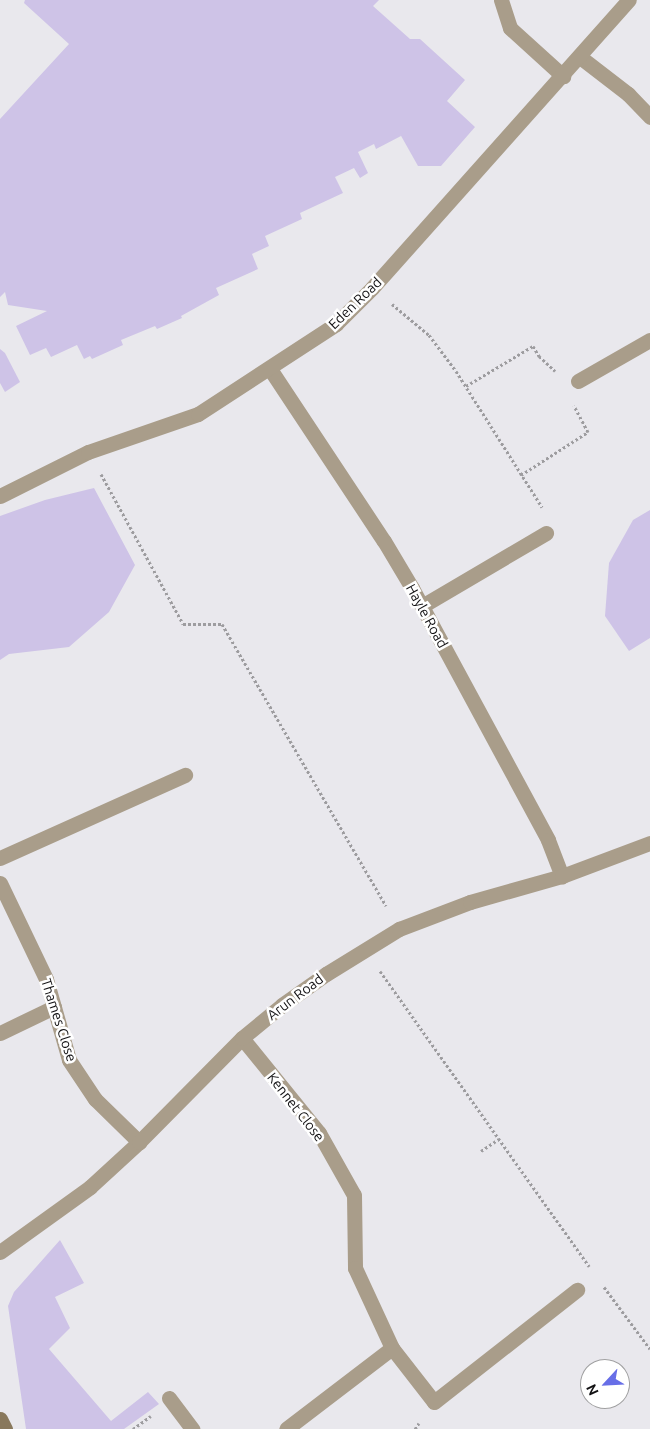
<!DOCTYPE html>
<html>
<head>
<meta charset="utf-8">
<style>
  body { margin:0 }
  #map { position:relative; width:650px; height:1429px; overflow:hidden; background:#e9e8ed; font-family:Ubuntu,sans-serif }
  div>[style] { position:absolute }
  .green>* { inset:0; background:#cec3e7 }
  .path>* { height:3px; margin-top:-1.5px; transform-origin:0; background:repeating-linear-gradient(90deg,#9d9c9f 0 2.5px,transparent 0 5px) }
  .lane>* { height:15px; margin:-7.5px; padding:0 7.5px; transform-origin:7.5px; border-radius:7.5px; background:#a99d8a }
  .street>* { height:15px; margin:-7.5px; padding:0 7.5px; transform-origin:7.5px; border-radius:7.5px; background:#a99d8a }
  .secondary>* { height:15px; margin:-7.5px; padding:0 7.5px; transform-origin:7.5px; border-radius:7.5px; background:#89785c }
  span { translate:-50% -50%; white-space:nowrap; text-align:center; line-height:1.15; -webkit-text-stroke:5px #fff; paint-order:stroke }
  .street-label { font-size:14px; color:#121113 }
  .north { position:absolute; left:580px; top:1359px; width:50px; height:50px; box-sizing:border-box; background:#fff; border:1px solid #a0a0a1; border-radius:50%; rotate:245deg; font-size:14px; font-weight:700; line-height:20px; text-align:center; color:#121113 }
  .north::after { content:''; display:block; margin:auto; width:18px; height:22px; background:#676ee7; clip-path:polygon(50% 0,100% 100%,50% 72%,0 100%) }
</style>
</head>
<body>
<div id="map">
  <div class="green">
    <i style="clip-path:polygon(25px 0,379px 0,373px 6px,410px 39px,420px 39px,465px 80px,447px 101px,475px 127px,441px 166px,418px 166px,400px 134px,401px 136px,376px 149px,374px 144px,358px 152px,368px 173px,360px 178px,354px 168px,335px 177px,343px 193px,300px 213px,302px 219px,265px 236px,269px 246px,252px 254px,258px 269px,216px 288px,219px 295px,181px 316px,182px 318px,157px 329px,155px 326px,121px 340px,123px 345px,92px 359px,90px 356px,84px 359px,77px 345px,51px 357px,46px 348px,30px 355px,16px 326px,47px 311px,8px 305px,5px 292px,0 297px,0 119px,69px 44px,24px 3px)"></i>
    <i style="clip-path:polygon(0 349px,5px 353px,20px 382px,5px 392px,0 383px)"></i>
    <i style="clip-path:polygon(94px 488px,135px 565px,109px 612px,69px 647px,9px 654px,0 660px,0 516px,45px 500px)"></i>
    <i style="clip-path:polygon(650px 510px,650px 638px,629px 651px,605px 616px,609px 563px,633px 520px)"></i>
    <i style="clip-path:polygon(60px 1240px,84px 1283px,55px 1297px,70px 1328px,49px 1349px,111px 1421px,148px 1392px,159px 1404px,124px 1429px,26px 1429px,8px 1306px,14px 1292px)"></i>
  </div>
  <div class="path">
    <i style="left:392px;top:304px;width:48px;rotate:40deg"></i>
    <i style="left:429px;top:335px;width:45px;rotate:53.1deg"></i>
    <i style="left:456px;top:371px;width:161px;rotate:57.7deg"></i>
    <i style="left:466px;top:386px;width:78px;rotate:-30.8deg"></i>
    <i style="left:533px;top:346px;width:12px;rotate:59deg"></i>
    <i style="left:539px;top:356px;width:22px;rotate:43deg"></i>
    <i style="left:101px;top:474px;width:171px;rotate:61.3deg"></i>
    <i style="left:183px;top:624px;width:39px"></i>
    <i style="left:222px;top:624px;width:326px;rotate:59.8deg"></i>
    <i style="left:521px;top:475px;width:80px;rotate:-32.7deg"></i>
    <i style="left:588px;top:432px;width:30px;rotate:-118deg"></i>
    <i style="left:380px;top:971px;width:362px;rotate:54.7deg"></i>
    <i style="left:481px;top:1151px;width:22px;rotate:-34deg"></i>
    <i style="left:604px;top:1287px;width:77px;rotate:53.4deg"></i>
    <i style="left:133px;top:1429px;width:22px;rotate:-36deg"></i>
    <i style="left:415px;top:1429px;width:7px;rotate:-56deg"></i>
  </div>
  <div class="lane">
    <i style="left:501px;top:0;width:29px;rotate:72deg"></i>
    <i style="left:510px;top:28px;width:72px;rotate:42.2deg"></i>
    <i style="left:422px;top:606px;width:144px;rotate:-30.5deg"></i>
    <i style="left:0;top:1033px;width:60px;rotate:-25.7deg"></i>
  </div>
  <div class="street">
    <i style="left:580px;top:57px;width:61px;rotate:37.6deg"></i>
    <i style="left:628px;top:94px;width:32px;rotate:46deg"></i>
    <i style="left:270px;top:369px;width:206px;rotate:56.5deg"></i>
    <i style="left:384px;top:541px;width:55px;rotate:59.2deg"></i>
    <i style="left:412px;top:588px;width:286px;rotate:61.6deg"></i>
    <i style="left:548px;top:840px;width:39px;rotate:69deg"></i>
    <i style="left:578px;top:381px;width:83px;rotate:-29.7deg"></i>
    <i style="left:0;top:496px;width:98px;rotate:-26.6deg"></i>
    <i style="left:88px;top:452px;width:116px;rotate:-19.1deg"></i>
    <i style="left:198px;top:414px;width:165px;rotate:-33.1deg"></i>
    <i style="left:336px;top:324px;width:51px;rotate:-45deg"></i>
    <i style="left:372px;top:288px;width:386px;rotate:-48.3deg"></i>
    <i style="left:0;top:858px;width:203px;rotate:-24.2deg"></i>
    <i style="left:0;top:883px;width:106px;rotate:64.4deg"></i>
    <i style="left:46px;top:979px;width:84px;rotate:74.1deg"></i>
    <i style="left:69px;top:1060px;width:47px;rotate:56.3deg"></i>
    <i style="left:95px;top:1099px;width:62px;rotate:44.3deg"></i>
    <i style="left:242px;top:1038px;width:122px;rotate:51deg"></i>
    <i style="left:319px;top:1133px;width:71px;rotate:60.6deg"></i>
    <i style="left:354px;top:1195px;width:73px;rotate:89.2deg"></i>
    <i style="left:355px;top:1268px;width:88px;rotate:65.2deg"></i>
    <i style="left:392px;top:1348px;width:133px;rotate:142.6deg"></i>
    <i style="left:0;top:1252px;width:111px;rotate:-35.8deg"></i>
    <i style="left:90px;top:1187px;width:67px;rotate:-42.6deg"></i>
    <i style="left:139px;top:1142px;width:146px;rotate:-45.3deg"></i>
    <i style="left:242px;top:1038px;width:52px;rotate:-39.5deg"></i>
    <i style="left:282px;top:1005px;width:54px;rotate:-35.2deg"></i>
    <i style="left:326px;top:974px;width:86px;rotate:-31.7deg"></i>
    <i style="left:399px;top:929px;width:76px;rotate:-20.8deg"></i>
    <i style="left:470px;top:902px;width:96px;rotate:-15.8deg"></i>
    <i style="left:562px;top:876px;width:94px;rotate:-20.6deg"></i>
    <i style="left:392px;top:1348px;width:68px;rotate:52.1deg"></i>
    <i style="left:434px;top:1402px;width:182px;rotate:-38.1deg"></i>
    <i style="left:169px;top:1398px;width:39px;rotate:53deg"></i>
  </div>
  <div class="secondary">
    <i style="left:0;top:1419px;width:11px;rotate:63deg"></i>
  </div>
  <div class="street-label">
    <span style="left:355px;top:303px;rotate:-44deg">Eden Road</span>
    <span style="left:427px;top:616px;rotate:61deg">Hayle Road</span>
    <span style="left:295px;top:997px;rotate:-37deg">Arun Road</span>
    <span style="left:59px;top:1020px;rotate:72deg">Thames Close</span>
    <span style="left:296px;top:1107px;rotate:52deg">Kennet Close</span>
  </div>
  <div class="north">N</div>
</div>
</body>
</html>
